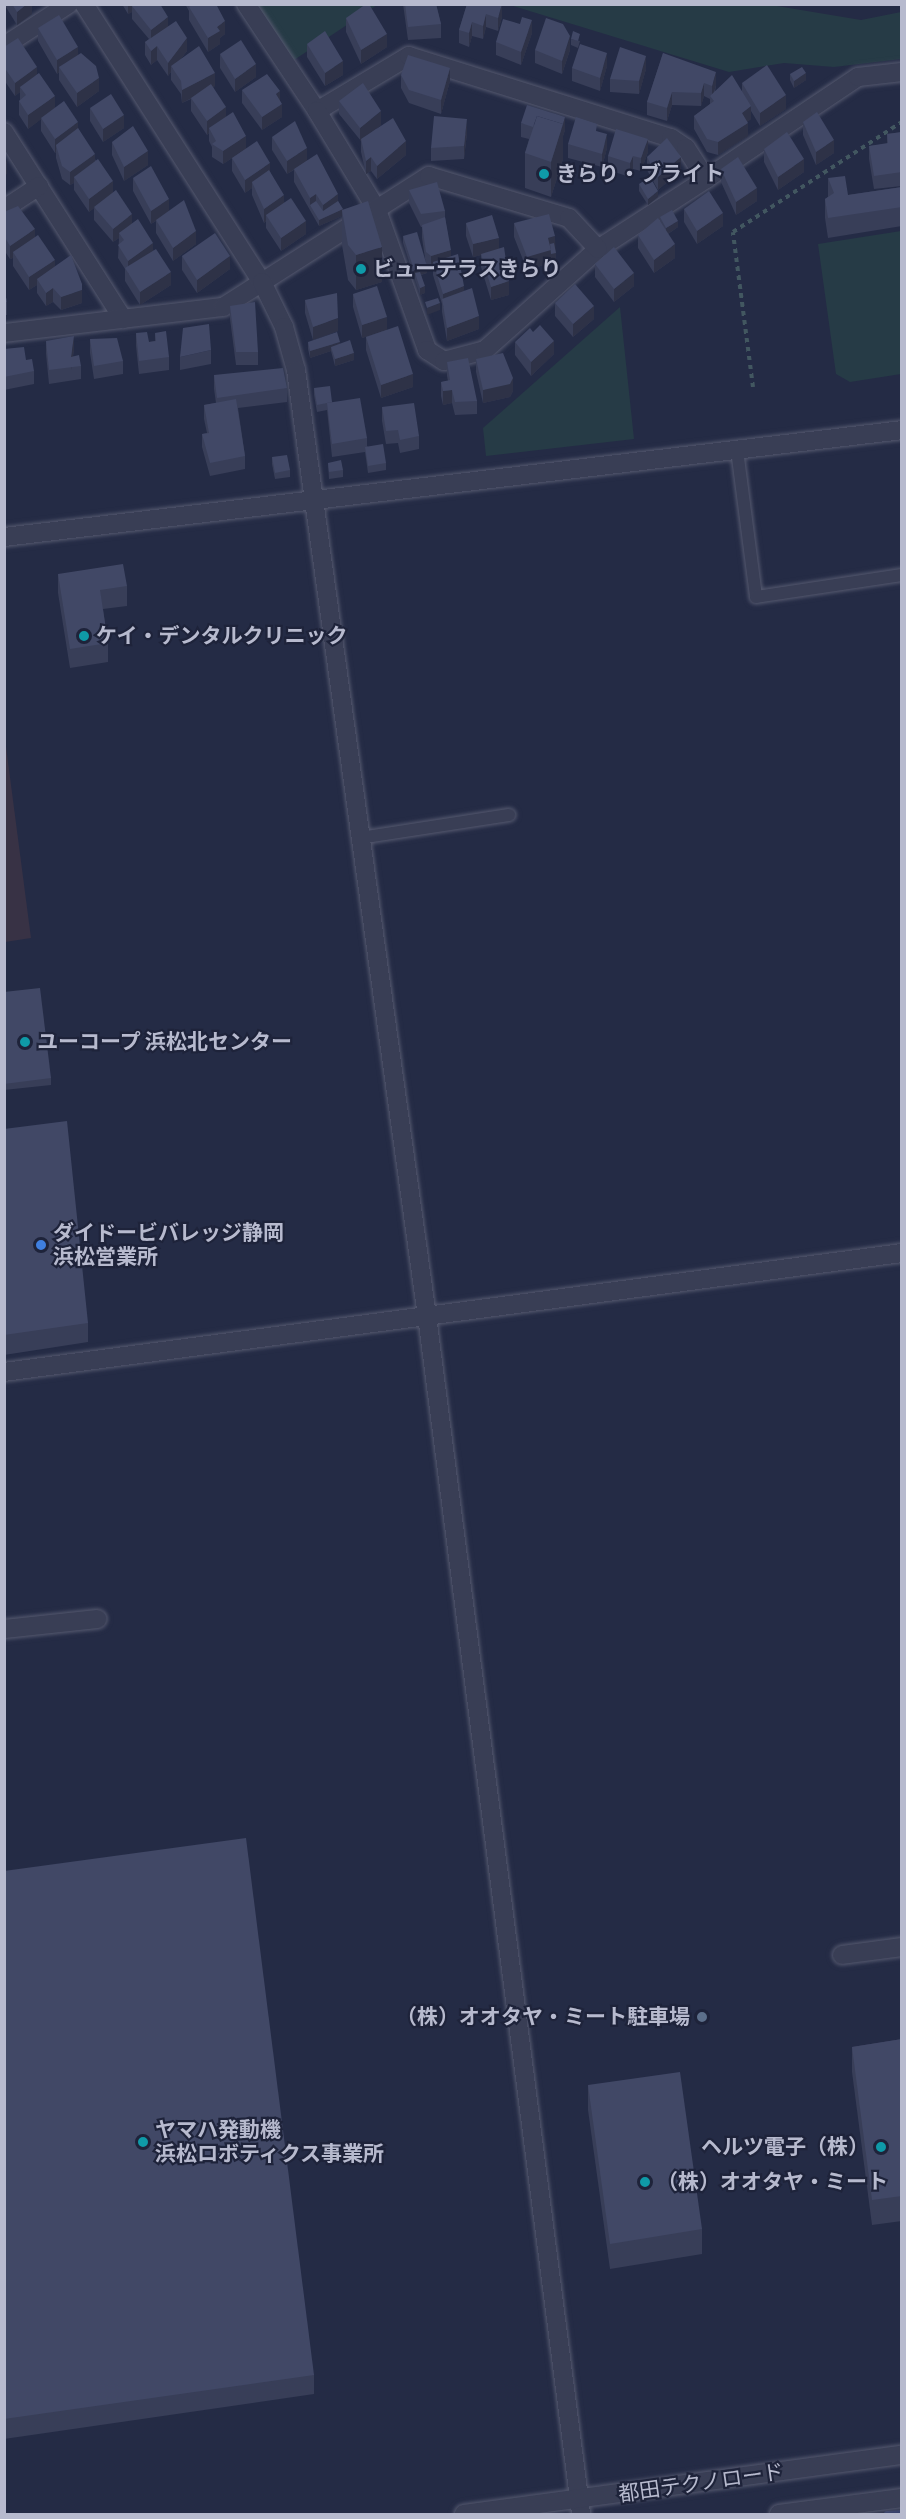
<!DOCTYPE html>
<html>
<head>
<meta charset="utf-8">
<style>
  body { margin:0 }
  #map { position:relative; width:906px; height:2519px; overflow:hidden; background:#242b45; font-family:"Source Sans 3","Noto Sans JP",sans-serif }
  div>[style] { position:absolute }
  .medical>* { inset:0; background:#383245 }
  .green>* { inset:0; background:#263b46 }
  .stream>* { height:6px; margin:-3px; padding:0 3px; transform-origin:3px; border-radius:3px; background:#353f6c }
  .path>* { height:4px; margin-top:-2px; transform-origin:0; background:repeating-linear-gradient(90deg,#425760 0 4.5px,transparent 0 9px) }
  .roads { filter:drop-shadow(0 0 2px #55596f) drop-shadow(0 0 2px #55596f) }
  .service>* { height:12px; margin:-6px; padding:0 6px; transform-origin:6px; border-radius:6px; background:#393e55 }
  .minor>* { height:18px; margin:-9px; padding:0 9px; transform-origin:9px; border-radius:9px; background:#393e55 }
  .tertiary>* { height:18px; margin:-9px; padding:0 9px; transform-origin:9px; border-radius:9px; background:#393e55 }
  .wall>* { inset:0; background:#383e58 }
  .shaded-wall>* { inset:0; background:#2e3247 }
  .building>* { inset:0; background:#414866 }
  .dots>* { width:16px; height:16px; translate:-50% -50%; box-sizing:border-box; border:3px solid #1e233a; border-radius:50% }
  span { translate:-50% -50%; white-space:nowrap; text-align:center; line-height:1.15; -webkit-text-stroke:4.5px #1e233a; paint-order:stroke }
  .poi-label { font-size:21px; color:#b7bace; font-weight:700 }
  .left { translate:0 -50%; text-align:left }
  .right { translate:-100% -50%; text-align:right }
  .street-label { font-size:21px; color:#b7bace }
  .frame { position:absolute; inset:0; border:6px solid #b7bace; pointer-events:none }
</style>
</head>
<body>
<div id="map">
  <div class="medical">
    <i style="clip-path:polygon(5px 739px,31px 938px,5px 942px,4px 942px)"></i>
  </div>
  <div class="green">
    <i style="clip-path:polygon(765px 4px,861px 20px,901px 12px,901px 59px,834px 67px,784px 63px,729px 72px,510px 5px)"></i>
    <i style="clip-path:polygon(256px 5px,377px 5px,294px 60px)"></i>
    <i style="clip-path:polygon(901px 231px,901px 374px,850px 382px,836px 374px,818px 244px)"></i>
    <i style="clip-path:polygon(620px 307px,634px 439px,486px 456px,483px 428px)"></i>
  </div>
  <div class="stream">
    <i style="left:887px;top:2514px;width:15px;rotate:-4deg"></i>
  </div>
  <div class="path">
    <i style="left:753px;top:387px;width:156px;rotate:-97.4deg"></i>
    <i style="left:733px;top:232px;width:202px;rotate:-33.1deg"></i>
  </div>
  <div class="roads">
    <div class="service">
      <i style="left:737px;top:450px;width:148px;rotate:82.6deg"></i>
      <i style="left:756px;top:597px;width:148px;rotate:-8.6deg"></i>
      <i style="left:360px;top:838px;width:151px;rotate:-8.8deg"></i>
    </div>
    <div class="minor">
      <i style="left:246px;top:4px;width:128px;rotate:56.4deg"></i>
      <i style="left:317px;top:111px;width:107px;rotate:-30.9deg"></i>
      <i style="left:409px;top:56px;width:275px;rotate:17.4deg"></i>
      <i style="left:671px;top:138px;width:18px;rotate:34deg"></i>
      <i style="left:686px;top:148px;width:37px;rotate:57deg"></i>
      <i style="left:706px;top:179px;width:183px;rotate:-33.9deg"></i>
      <i style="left:858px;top:77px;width:44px;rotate:-6.5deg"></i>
      <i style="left:4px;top:46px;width:77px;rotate:-32.9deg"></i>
      <i style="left:317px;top:111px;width:116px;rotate:58.8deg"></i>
      <i style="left:377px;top:210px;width:149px;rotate:70.3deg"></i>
      <i style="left:427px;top:350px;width:20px;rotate:33deg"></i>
      <i style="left:444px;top:361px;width:42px;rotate:-15deg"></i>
      <i style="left:485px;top:350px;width:152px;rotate:-41.8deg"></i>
      <i style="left:598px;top:249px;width:129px;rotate:-32.9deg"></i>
      <i style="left:4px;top:132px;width:222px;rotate:57.5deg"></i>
      <i style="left:4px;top:209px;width:42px;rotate:-33.3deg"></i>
      <i style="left:4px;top:333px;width:221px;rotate:-6.8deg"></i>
      <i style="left:223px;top:307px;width:244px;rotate:-32.5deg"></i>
      <i style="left:429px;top:176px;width:146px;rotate:16.7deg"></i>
      <i style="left:569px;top:218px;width:42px;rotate:46.9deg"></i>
      <i style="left:4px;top:1629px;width:94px;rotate:-6.1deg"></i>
      <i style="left:842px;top:1955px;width:61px;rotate:-7.6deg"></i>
    </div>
    <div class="tertiary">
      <i style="left:84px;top:4px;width:330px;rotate:57.4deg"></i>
      <i style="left:262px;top:282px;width:50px;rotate:63.9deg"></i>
      <i style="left:284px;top:327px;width:45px;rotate:74.4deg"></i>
      <i style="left:296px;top:370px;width:955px;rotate:82.12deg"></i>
      <i style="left:427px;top:1316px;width:1208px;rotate:82.67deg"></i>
      <i style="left:4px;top:537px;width:904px;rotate:-6.79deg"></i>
      <i style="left:4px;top:1372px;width:906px;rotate:-7.55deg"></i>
      <i style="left:464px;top:2514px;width:442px;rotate:-7.7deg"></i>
      <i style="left:779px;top:2514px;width:124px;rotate:-7.4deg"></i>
    </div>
  </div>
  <div class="wall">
    <i style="clip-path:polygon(4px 4px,32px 4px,32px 14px,17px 25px)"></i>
    <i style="clip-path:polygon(122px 4px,160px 4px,168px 26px,187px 51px,180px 60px,215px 86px,213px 87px,226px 117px,246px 149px,270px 172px,284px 202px,306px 234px,281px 251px,266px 228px,266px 221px,264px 223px,252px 195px,252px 188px,245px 193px,232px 171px,232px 158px,243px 151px,223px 164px,212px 157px,212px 147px,209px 141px,209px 133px,207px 135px,191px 111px,191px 99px,182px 103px,181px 94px,171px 80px,171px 72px,168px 76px,157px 60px,151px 65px,145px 55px,145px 42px,149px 39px,132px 19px,132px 12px,128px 14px)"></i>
    <i style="clip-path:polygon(185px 4px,216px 4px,225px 34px,220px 38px,220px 44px,208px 52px,189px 20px,189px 11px)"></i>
    <i style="clip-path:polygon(403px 4px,436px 4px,441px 24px,441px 38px,408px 40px)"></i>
    <i style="clip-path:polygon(467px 4px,502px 17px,498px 31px,486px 27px,483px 39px,472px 36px,469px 47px,459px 43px,459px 30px)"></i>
    <i style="clip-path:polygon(346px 18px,387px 47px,361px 64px,346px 32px)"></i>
    <i style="clip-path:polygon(520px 24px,532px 33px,521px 65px,496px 55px,496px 42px)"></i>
    <i style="clip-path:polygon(38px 28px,78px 55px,99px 91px,77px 107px,59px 80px,59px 72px,57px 74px,38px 41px)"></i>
    <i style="clip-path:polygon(571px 39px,580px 41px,578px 48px,571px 45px)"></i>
    <i style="clip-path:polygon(307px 44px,343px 75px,325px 86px,307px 57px)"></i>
    <i style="clip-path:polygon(4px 47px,37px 74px,55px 108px,78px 128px,113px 192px,132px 223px,153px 250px,171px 285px,140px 305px,125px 281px,125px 269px,118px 258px,119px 238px,113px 242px,94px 220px,94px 208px,89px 212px,74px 190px,74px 183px,70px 185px,62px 179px,56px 158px,56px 152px,55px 153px,41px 131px,41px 119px,28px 129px,19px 115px,19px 101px,20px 100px,20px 92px,15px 96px,4px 80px)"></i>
    <i style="clip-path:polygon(535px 50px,570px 50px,562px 74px,535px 63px)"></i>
    <i style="clip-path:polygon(663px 53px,716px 85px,715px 92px,742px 91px,742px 83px,786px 109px,760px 126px,751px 111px,751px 119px,747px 122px,748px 136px,718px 155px,707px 152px,694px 129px,694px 116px,710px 104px,710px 99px,704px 96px,701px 106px,672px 105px,667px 121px,647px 115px,647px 102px)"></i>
    <i style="clip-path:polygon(220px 54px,256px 77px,235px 92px,220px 68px)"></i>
    <i style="clip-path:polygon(607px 66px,600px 91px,572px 81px,572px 68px)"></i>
    <i style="clip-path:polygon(646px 69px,639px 94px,610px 92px,610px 79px)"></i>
    <i style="clip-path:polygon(790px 74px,806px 80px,794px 88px,790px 80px)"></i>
    <i style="clip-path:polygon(401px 75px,450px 81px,441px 114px,409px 103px,401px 88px)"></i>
    <i style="clip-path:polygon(242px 90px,280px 102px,282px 117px,262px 130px,242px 103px)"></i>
    <i style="clip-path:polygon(339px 101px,381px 125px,376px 129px,406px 155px,377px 179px,371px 171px,366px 174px,361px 152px,361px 141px,339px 114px)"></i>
    <i style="clip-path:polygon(90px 108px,124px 128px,103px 142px,90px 121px)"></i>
    <i style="clip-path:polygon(803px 122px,834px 153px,816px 165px,803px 135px)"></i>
    <i style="clip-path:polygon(521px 123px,565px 130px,563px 136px,563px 159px,551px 197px,525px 188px,525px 153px,529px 139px,521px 137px)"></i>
    <i style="clip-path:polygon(597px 131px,607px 148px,602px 167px,568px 158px,568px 144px)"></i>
    <i style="clip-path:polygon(902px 132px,902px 186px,874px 189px,869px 159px,869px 146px,887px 144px,887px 134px)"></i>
    <i style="clip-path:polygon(467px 133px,464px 159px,431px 161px,431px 148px)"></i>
    <i style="clip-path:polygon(272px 137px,307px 160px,338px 201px,382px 282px,356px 290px,348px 280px,342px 245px,342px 216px,319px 226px,294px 182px,294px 170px,287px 174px,272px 150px)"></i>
    <i style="clip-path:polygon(112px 142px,148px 165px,124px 181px,112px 155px)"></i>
    <i style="clip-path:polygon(764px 149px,804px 172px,778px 190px,764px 162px)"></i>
    <i style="clip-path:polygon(648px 152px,641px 171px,633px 169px,630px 177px,608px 170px,608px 156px)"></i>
    <i style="clip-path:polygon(647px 157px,681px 170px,658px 190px,647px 170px)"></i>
    <i style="clip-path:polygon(721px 169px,757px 201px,736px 215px,721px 182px)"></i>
    <i style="clip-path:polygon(133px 178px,169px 211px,196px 244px,173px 261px,156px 233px,156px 221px,151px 224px,133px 191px)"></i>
    <i style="clip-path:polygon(828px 178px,848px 195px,902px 187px,902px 226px,828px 238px,825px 218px,825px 199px,828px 197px)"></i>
    <i style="clip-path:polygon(639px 184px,658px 197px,648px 205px,639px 191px)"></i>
    <i style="clip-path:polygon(409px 190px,445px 211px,445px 217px,451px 256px,479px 329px,447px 341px,442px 312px,442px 304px,433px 275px,433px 269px,431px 269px,426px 265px,422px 238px,422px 227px,421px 227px,409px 203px)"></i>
    <i style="clip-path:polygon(684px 209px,723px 226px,697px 244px,684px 222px)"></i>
    <i style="clip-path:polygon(4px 212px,35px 237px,55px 267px,82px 303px,61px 310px,53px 302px,46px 306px,37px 293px,37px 285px,29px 290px,13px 266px,13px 258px,10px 259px,4px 250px)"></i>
    <i style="clip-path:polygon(660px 217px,678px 227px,668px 234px,675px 258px,654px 273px,638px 248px,638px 235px,660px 221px)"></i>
    <i style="clip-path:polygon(466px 223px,499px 249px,509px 295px,491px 300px,481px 267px,481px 255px,473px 257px,466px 236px)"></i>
    <i style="clip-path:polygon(514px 223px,555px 249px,556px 260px,551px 261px,551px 263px,527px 270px,514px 237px)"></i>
    <i style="clip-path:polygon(403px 236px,427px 273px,421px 275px,425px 293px,420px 295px,415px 280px,415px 277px,414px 277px,403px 243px)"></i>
    <i style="clip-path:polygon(182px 256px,230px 269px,197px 293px,182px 270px)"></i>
    <i style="clip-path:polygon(595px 264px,634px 286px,614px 302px,595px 277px)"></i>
    <i style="clip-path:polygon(4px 288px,7px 302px,7px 315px,4px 315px)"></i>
    <i style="clip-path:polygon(353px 294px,387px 330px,413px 387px,381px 398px,366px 350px,366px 337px,381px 332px,362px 338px,353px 307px)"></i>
    <i style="clip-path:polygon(305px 300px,338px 331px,313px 340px,305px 313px)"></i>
    <i style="clip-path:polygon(555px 303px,594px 319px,573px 337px,555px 316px)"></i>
    <i style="clip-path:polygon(230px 306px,258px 352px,258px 365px,236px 365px,230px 319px)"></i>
    <i style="clip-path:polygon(136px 333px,149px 342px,155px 341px,155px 333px,169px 357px,169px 370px,139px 374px,136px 346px)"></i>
    <i style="clip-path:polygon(90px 339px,123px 361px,123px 374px,94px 379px,90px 353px)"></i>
    <i style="clip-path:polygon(46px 341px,74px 350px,73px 356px,81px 366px,81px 379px,49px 384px,46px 354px)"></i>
    <i style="clip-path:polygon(308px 342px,340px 344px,354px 360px,335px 366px,331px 351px,310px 358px,308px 349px)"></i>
    <i style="clip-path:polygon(515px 342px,554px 354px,531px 376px,515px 355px)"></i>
    <i style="clip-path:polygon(4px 349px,26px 360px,34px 371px,34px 384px,4px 390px)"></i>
    <i style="clip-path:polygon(211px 350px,211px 364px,180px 370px,180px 357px)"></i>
    <i style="clip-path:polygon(476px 359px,513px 391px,510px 397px,483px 403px,476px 372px)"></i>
    <i style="clip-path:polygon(447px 362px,477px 401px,477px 414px,455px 415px,452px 403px,443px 405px,441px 396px,441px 382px,448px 381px,447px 376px)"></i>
    <i style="clip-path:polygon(214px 375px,287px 388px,287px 402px,238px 408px,245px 456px,245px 469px,210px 476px,202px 447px,202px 434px,207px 433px,204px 419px,204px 405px,216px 403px,214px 389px)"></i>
    <i style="clip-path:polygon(314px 388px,332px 402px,367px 438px,367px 446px,386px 463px,386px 470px,368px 473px,365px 452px,332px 457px,327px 410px,317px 412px,314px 395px)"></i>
    <i style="clip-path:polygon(382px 407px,419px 436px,419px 449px,400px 453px,398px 443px,386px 444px,382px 421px)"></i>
    <i style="clip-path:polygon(272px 457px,290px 470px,290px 477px,275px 479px,272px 464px)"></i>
    <i style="clip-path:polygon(328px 463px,343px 470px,343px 477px,329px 479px)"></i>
    <i style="clip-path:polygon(58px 574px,127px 586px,127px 606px,103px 609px,108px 643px,108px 662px,70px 668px,58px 593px)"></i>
    <i style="clip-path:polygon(4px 992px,51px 1078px,51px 1085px,4px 1090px)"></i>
    <i style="clip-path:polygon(4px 1129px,88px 1323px,88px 1342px,4px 1355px)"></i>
    <i style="clip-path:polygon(4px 1871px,314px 2375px,314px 2394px,4px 2439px)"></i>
    <i style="clip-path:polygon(902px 2039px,902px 2221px,872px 2225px,852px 2072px,852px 2047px)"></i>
    <i style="clip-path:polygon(588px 2085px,702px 2229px,702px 2254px,610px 2269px,588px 2110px)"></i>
  </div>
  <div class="shaded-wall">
    <i style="clip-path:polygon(27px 4px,32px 4px,32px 14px,17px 25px,17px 12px)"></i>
    <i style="clip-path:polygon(128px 4px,143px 4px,132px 6px,132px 12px,128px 14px)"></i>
    <i style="clip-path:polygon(502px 4px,502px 17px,498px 31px,498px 18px)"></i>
    <i style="clip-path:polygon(486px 14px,486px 27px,483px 39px,483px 26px)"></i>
    <i style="clip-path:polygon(168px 17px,168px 30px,151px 43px,151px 30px)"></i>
    <i style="clip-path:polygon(532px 20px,532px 33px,521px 65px,521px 52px)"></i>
    <i style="clip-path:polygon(225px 21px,225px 34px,220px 38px,220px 44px,208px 52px,208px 38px,217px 27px)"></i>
    <i style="clip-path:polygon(472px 22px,472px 36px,469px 47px,469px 33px)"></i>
    <i style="clip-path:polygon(387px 34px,387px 47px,361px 64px,361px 50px)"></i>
    <i style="clip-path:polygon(570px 36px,570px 50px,562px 74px,562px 61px)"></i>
    <i style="clip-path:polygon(187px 38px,187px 51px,173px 69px,171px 66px,171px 72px,168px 76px,168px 63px)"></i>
    <i style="clip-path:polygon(157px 46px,157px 60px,151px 65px,151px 51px)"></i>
    <i style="clip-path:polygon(78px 47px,78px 61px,59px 67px,59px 72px,57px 74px,57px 60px)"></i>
    <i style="clip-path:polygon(607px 53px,607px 66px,600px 91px,600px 78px)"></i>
    <i style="clip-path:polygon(646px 56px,646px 69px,639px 94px,639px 81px)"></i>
    <i style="clip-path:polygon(343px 61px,343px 75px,325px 86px,325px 73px)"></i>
    <i style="clip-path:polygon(256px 64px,256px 77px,235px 92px,235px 79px)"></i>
    <i style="clip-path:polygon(37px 67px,37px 80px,20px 87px,20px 92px,15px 96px,15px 83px)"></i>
    <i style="clip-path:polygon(450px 68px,450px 81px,441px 114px,441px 100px)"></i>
    <i style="clip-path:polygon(716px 72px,716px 85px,712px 99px,712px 86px)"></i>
    <i style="clip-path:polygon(215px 73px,215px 86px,182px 103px,182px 90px)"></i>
    <i style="clip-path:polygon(806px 73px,806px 80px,794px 88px,794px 81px)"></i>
    <i style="clip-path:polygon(99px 78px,99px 91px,77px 107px,77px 93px)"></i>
    <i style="clip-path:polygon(704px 83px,704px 96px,701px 106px,701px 93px)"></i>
    <i style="clip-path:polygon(280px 91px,280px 104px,276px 94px)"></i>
    <i style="clip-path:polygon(672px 92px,672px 105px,667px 121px,667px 108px)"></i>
    <i style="clip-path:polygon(786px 95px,786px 109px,760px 126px,760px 113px)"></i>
    <i style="clip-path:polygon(55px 96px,55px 109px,28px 129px,28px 115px)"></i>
    <i style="clip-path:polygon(282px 104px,282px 117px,262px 130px,262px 117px)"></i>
    <i style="clip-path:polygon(751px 106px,751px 119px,742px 126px,742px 113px)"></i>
    <i style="clip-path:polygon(226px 107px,226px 121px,209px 128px,209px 133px,207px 135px,207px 121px)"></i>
    <i style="clip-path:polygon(381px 111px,381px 125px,360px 141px,360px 128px)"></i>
    <i style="clip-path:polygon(124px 115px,124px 128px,103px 142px,103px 129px)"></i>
    <i style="clip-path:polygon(565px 117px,565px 130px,563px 136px,563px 159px,551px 197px,551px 162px)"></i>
    <i style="clip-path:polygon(467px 119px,467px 133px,464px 159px,464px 146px)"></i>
    <i style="clip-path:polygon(78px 122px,78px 135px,56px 145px,56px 152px,55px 153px,55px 139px)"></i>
    <i style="clip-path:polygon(748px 123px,748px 136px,718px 155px,718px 142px)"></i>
    <i style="clip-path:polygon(607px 134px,607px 148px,602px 167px,602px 154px)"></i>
    <i style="clip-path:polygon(246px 136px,246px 149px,223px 164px,223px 151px)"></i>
    <i style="clip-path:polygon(648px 139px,648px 152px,641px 171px,641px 158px)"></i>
    <i style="clip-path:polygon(834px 140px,834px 153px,816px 165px,816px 152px)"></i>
    <i style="clip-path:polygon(406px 141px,406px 155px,377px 179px,377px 166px)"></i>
    <i style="clip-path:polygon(307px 148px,307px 161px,287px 174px,287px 161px)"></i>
    <i style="clip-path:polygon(148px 151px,148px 165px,124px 181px,124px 167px)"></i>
    <i style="clip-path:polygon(95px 154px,95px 167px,74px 177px,74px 183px,70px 185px,70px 172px)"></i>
    <i style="clip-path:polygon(633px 156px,633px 169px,630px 177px,630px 163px)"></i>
    <i style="clip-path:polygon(371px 157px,371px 171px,366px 174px,366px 161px)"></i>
    <i style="clip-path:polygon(681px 157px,681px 170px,658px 190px,658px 177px)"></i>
    <i style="clip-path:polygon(804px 159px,804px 172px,778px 190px,778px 177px)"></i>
    <i style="clip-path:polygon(7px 161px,7px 174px,4px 176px,4px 163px)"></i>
    <i style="clip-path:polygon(270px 163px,270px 177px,252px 182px,252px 188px,245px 193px,245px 180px)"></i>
    <i style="clip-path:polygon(5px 176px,5px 189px,4px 190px,4px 177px)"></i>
    <i style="clip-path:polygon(113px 181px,113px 194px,89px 212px,89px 199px)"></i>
    <i style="clip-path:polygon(757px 188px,757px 201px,736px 215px,736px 202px)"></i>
    <i style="clip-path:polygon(658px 191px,658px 197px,648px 205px,648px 199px)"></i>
    <i style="clip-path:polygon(316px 194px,316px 207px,310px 205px,310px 198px)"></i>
    <i style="clip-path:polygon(338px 194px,338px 207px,323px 218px,323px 205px)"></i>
    <i style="clip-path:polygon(284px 195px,284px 208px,266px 215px,266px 221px,264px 223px,264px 209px)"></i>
    <i style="clip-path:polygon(169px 199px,169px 212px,151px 224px,151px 211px)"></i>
    <i style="clip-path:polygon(343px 209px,342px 210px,342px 216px,319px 226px,319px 220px)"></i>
    <i style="clip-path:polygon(723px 213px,723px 226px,697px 244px,697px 231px)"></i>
    <i style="clip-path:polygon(132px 214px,132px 227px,119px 233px,119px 238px,113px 242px,113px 229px)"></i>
    <i style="clip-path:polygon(306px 221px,306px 234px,281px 251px,281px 238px)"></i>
    <i style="clip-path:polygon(678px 221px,678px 227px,666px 235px,666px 228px)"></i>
    <i style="clip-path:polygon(35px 229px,35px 242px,13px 252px,13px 258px,10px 259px,10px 246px)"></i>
    <i style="clip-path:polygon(196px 231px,196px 244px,173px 261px,173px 248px)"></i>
    <i style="clip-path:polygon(555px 236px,556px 260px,551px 261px,551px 263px,527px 270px,527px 257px,548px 238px)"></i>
    <i style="clip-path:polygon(499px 238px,499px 251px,473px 257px,473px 244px)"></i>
    <i style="clip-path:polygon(153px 243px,153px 257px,128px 274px,128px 261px)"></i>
    <i style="clip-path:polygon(675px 244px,675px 258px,654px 273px,654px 260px)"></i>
    <i style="clip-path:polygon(382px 247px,382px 282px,356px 290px,356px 255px)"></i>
    <i style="clip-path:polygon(451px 250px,451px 263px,433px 262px,433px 269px,431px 269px,431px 256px)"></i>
    <i style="clip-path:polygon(230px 256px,230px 269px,197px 293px,197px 280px)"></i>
    <i style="clip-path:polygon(55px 260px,55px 274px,37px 279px,37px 285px,29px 290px,29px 277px)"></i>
    <i style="clip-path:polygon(427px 266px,427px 273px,416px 276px,415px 273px,415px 277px,414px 277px,414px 270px)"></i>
    <i style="clip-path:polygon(171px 272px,171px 285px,140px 305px,140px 292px)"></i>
    <i style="clip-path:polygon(634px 273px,634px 286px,614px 302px,614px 289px)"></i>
    <i style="clip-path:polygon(509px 281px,509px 295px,491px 300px,491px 287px)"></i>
    <i style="clip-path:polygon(425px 286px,425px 293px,420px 295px,420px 288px)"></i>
    <i style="clip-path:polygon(464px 286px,464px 299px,443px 307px,443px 294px)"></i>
    <i style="clip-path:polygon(53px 288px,53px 302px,46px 306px,46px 293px)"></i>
    <i style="clip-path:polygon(82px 290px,82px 303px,61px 310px,61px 297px)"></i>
    <i style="clip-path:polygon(440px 303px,440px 310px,427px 315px,427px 308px)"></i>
    <i style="clip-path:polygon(594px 306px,594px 319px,573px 337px,573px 324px)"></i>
    <i style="clip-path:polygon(479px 316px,479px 329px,447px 341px,447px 328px)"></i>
    <i style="clip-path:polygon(387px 317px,387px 330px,362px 338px,362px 325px)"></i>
    <i style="clip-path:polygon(338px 318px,338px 331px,313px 340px,313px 327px)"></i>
    <i style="clip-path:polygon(74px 336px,74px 350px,71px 370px,71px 357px)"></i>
    <i style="clip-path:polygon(554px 341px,554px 354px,531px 376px,531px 362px)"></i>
    <i style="clip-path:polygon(340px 342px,340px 349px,331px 347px,331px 351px,310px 358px,310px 351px)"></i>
    <i style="clip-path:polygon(354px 353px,354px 360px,335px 366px,335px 359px)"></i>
    <i style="clip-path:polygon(413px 374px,413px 387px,381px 398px,381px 385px)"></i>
    <i style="clip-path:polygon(513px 378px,513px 391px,510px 397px,483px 403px,483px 390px)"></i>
    <i style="clip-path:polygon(452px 390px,452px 403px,443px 405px,443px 391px)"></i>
  </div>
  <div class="building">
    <i style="clip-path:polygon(12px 4px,27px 4px,17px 12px)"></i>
    <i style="clip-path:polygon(133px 4px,160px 4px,168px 17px,151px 30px,132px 6px)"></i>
    <i style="clip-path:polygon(193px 4px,216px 4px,225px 21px,217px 27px,220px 31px,208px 38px,189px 7px)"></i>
    <i style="clip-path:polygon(366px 4px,369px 4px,387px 34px,361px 50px,346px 18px)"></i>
    <i style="clip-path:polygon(405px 4px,436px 4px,441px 24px,408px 27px)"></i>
    <i style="clip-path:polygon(467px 4px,502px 4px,498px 18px,486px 14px,483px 26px,472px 22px,469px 33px,459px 30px)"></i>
    <i style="clip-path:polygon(59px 15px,78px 47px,57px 60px,38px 28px)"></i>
    <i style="clip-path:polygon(522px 17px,532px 20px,521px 52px,496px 42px,503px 19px,520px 24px)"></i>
    <i style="clip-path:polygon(546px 18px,563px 24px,570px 36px,562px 61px,535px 50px)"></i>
    <i style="clip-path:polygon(176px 21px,187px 38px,168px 63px,157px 46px,151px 51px,145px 42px)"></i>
    <i style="clip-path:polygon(325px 31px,343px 61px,325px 73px,307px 44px)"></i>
    <i style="clip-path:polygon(573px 31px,580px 34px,578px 41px,571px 39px)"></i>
    <i style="clip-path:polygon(18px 38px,37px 67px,15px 83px,4px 67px,4px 47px)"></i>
    <i style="clip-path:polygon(241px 40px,256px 64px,235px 79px,220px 54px)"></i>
    <i style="clip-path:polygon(580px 44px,607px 53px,600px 78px,572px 68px)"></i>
    <i style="clip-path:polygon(199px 46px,215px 73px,182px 90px,181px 81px,171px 66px)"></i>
    <i style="clip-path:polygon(620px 47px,646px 56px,639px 81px,610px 79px)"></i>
    <i style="clip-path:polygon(81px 53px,96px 66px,99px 78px,77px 93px,59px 67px)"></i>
    <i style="clip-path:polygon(663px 53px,716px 72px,712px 86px,704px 83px,701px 93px,672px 92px,667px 108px,647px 102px)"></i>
    <i style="clip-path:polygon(408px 55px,450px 68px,441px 100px,409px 90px,401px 75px)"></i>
    <i style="clip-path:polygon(767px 65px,786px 95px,760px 113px,742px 83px)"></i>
    <i style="clip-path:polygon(802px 67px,806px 73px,794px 81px,790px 74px)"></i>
    <i style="clip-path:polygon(39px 73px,55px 96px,28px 115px,19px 101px,26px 95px,20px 87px)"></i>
    <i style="clip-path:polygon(267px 74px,280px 91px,276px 94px,282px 104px,262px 117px,242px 90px)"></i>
    <i style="clip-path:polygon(732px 75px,751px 106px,742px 113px,748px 123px,718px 142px,707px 139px,694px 116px,714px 101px,710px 96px)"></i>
    <i style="clip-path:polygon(363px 83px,381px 111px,360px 128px,339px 101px)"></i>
    <i style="clip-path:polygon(211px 84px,226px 107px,207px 121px,191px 98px)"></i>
    <i style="clip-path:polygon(111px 94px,124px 115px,103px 129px,90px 108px)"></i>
    <i style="clip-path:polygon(64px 101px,78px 122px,55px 139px,41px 118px)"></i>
    <i style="clip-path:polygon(527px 105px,565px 117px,563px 124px,537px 116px,533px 127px,521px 123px)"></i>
    <i style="clip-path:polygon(233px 112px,246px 136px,223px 151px,212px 144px,216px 141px,209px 128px)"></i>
    <i style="clip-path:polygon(817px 112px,834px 140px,816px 152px,803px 122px)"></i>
    <i style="clip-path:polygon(434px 116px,467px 119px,464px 146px,431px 148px)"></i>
    <i style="clip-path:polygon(537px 116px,563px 124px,551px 162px,525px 153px)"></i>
    <i style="clip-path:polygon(576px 117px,597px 124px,596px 131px,607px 134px,602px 154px,568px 144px)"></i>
    <i style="clip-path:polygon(393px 118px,406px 141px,377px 166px,371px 157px,366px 161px,361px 139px)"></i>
    <i style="clip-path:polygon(295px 121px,307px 148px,287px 161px,272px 137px)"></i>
    <i style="clip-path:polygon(133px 126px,148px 151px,124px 167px,112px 142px)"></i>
    <i style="clip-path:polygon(78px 128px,95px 154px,70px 172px,62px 166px,56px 145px)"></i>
    <i style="clip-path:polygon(616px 129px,648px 139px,641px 158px,633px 156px,630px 163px,608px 156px)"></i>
    <i style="clip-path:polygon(787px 132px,804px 159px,778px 177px,764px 149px)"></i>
    <i style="clip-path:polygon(902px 132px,902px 172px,874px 176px,869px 146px,888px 143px,887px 134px)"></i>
    <i style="clip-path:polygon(667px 138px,681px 157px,658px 177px,647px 157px)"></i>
    <i style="clip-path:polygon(257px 141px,270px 163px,245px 180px,232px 158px)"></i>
    <i style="clip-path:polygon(317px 154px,338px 194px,323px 205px,316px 194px,310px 198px,294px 169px)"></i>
    <i style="clip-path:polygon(738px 157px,757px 188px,736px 202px,721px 169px)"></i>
    <i style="clip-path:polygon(98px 159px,113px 181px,89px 199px,74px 177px)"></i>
    <i style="clip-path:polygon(151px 166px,169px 199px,151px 211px,133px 178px)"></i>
    <i style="clip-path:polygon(269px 170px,284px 195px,264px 209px,252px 182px)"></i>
    <i style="clip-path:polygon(845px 176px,848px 195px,902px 187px,902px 207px,828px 218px,825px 199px,834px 193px,828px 178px)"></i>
    <i style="clip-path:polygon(650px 177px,658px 191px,648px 199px,639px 184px)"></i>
    <i style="clip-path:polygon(437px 182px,445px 211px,421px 214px,409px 190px)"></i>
    <i style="clip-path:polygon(116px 190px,132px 214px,113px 229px,94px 207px)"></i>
    <i style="clip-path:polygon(709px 191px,723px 213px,697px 231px,684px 209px)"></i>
    <i style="clip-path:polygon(291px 198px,306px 221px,281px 238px,266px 215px)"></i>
    <i style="clip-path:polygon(184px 200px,196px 231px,173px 248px,156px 220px)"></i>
    <i style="clip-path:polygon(316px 201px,323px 211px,338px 201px,343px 209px,319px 220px,310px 205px)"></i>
    <i style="clip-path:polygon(368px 201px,382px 247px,356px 255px,348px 245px,342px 210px)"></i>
    <i style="clip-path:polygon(18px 206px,35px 229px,10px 246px,4px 236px,4px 212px)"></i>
    <i style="clip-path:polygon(672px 210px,678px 221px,666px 228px,660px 217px)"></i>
    <i style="clip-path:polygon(549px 214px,555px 236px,548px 238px,551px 250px,527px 257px,514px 223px)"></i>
    <i style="clip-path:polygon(492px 215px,499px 238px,473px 244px,466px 223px)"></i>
    <i style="clip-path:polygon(445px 217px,451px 250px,431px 256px,426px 252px,422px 225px)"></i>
    <i style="clip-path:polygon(658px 218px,675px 244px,654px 260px,638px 235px)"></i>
    <i style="clip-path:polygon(138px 219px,153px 243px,128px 261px,118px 245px,124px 240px,119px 233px)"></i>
    <i style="clip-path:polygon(417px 232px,427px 266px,414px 270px,403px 236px)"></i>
    <i style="clip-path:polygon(215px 233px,230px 256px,197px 280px,182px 256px)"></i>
    <i style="clip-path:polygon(38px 235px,55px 260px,29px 277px,13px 252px)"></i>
    <i style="clip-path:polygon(554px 243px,556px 253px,551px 254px,550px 244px)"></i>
    <i style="clip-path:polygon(504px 247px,509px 281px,491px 287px,481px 254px)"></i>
    <i style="clip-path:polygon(614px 247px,634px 273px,614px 289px,595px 264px)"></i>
    <i style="clip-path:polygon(156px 249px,171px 272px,140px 292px,125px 268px)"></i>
    <i style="clip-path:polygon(458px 254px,464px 286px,443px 294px,433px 262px)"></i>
    <i style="clip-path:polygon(71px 255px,82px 284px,82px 290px,61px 297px,53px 288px,46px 293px,37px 279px)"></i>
    <i style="clip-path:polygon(420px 272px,425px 286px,420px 288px,415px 273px)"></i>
    <i style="clip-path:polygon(575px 284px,594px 306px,573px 324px,555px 303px)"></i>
    <i style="clip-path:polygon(377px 286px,387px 317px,362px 325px,353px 294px)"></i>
    <i style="clip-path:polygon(4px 288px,7px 302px,4px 302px)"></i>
    <i style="clip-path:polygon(472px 288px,479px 316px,447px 328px,442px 299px)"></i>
    <i style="clip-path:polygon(337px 293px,338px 318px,313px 327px,305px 300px)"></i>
    <i style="clip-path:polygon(438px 298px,440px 303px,427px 308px,425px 302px)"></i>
    <i style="clip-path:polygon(255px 302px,258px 352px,236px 352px,230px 306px)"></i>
    <i style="clip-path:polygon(209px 324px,211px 350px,180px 357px,183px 328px)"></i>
    <i style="clip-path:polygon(540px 325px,554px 341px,531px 362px,515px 342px,530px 328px,533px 332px)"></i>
    <i style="clip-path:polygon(398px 326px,413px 374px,381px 385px,366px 337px)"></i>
    <i style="clip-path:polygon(166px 331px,169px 357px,139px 361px,136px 333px,147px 332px,149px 342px,156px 341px,155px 333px)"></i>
    <i style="clip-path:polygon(337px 332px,340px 342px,310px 351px,308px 342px)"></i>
    <i style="clip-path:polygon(74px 336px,71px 357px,79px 355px,81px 366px,49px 370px,46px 341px)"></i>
    <i style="clip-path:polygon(117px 338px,123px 361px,94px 366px,90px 339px)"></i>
    <i style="clip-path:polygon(350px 340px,354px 353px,335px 359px,331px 347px)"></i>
    <i style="clip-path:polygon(24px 347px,26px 360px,32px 359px,34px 371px,4px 377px,4px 349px)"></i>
    <i style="clip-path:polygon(503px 353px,513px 378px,510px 384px,483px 390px,476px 359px)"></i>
    <i style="clip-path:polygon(468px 358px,477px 401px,455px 402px,452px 390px,443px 391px,441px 382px,450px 380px,447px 362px)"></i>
    <i style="clip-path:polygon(283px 368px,287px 388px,217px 398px,214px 375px)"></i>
    <i style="clip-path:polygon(330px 386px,332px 402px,317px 405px,314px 388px)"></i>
    <i style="clip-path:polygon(360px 398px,367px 438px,332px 444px,327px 403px)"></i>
    <i style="clip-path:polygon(236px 399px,245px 456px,210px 463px,202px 434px,209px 433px,204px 405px)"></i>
    <i style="clip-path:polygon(414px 403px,419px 436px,400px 440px,398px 430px,386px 431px,382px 407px)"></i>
    <i style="clip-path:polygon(383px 444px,386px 463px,368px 466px,365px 447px)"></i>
    <i style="clip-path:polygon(287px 455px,290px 470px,275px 473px,272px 457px)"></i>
    <i style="clip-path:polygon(341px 460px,343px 470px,329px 472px,328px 463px)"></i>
    <i style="clip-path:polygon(123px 564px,127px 586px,100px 590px,108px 643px,70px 649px,58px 574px)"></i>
    <i style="clip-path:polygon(40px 988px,51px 1078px,4px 1084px,4px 992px)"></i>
    <i style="clip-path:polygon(67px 1121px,88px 1323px,4px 1335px,4px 1129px)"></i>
    <i style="clip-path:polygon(246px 1838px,314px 2375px,4px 2419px,4px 1871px)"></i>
    <i style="clip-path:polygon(902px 2039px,902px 2196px,872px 2200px,852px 2047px)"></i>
    <i style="clip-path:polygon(680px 2072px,702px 2229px,610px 2244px,588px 2085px)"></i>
  </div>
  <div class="dots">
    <i style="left:544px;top:174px;background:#0f9aa8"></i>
    <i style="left:361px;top:269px;background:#0f9aa8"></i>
    <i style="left:84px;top:636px;background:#0f9aa8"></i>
    <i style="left:25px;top:1042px;background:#0f9aa8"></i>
    <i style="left:41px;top:1245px;background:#3f7fe0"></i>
    <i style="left:702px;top:2017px;background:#5c6f8a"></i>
    <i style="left:143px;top:2142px;background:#0f9aa8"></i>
    <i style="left:881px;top:2147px;background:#0f9aa8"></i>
    <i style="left:645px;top:2182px;background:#0f9aa8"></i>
  </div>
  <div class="poi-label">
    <span class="left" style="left:556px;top:174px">きらり・ブライト</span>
    <span class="left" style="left:373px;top:269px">ビューテラスきらり</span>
    <span class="left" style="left:96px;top:636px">ケイ・デンタルクリニック</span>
    <span class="left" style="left:37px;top:1042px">ユーコープ 浜松北センター</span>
    <span class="left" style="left:53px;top:1245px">ダイドービバレッジ静岡<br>浜松営業所</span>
    <span class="right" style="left:690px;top:2017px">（株）オオタヤ・ミート駐車場</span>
    <span class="left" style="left:155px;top:2142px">ヤマハ発動機<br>浜松ロボティクス事業所</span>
    <span class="right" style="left:869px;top:2147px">ヘルツ電子（株）</span>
    <span class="left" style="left:657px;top:2182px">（株）オオタヤ・ミート</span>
  </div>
  <div class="street-label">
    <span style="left:701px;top:2483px;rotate:-8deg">都田テクノロード</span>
  </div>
  <div class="frame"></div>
</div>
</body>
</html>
